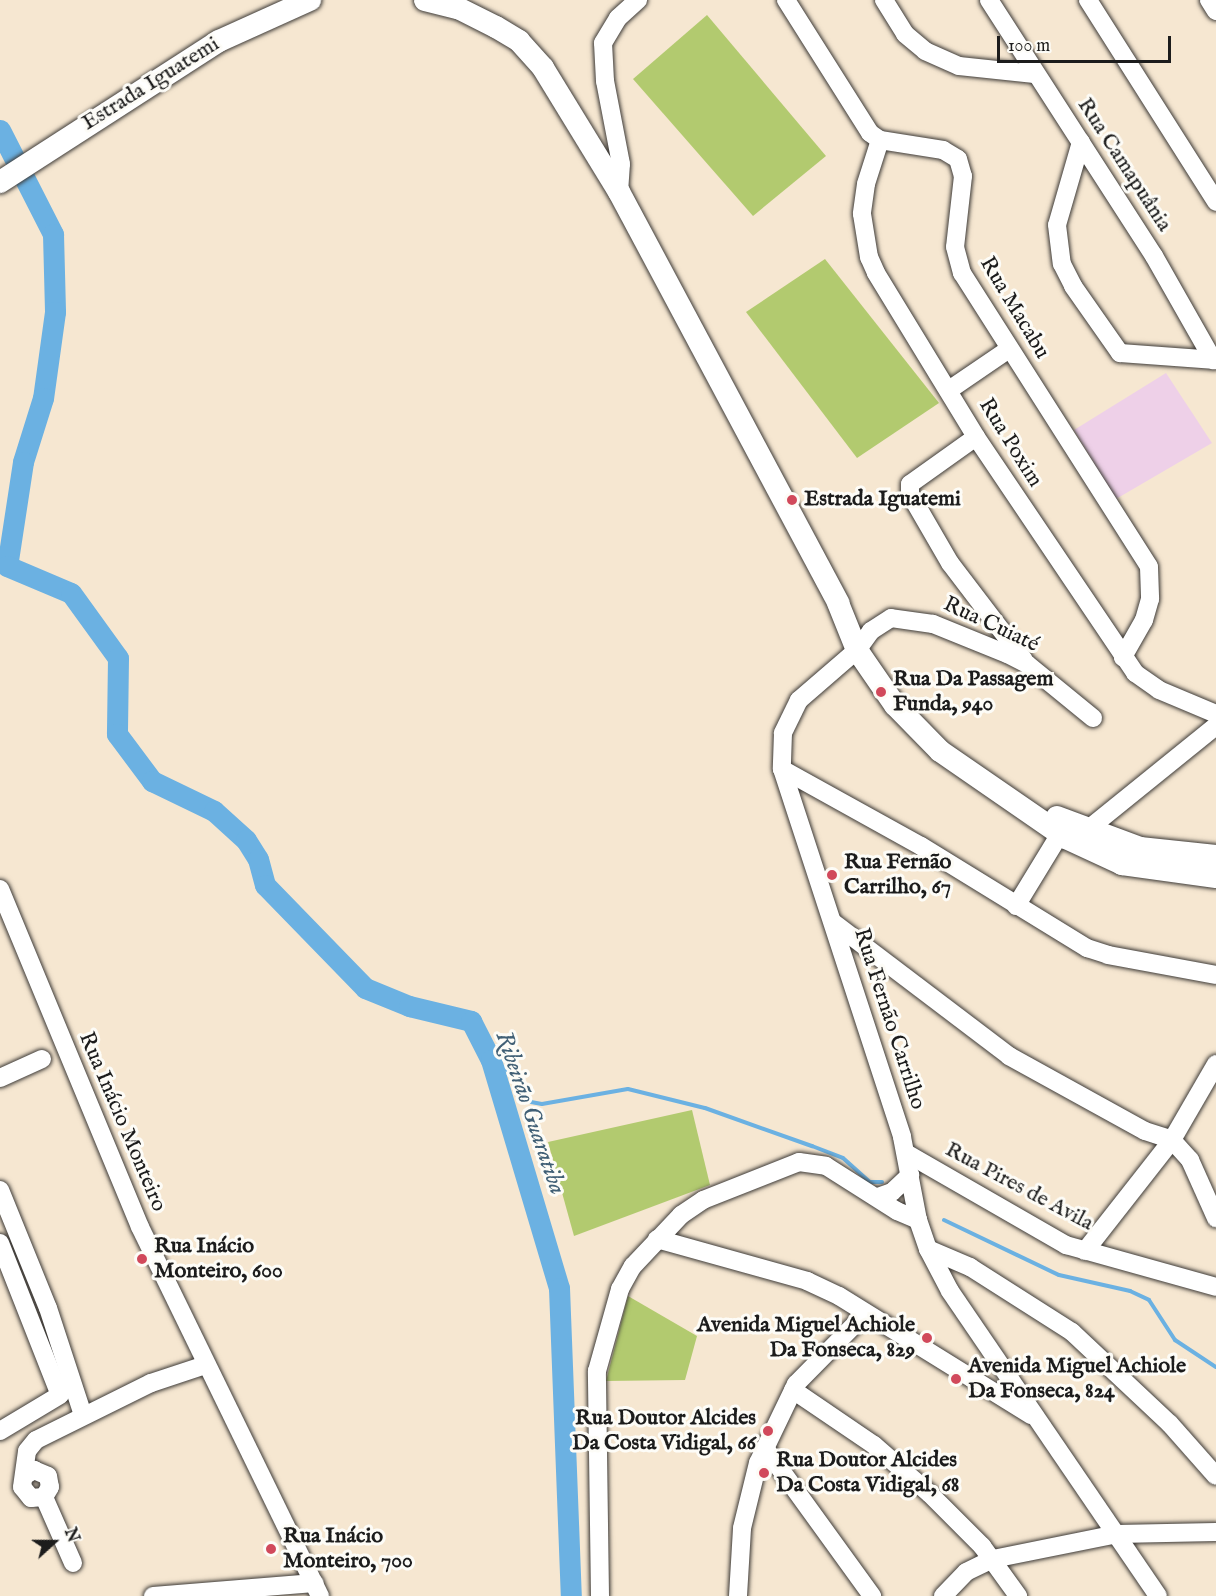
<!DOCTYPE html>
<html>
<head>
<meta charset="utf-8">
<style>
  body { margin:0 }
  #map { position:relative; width:1216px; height:1596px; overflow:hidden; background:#f6e7d1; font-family:"IM FELL English",serif }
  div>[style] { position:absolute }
  .built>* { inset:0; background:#eed0e8 }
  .green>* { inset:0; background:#b2ca6f }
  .stream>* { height:4px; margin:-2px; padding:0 2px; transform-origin:2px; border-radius:2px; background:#6bb1e2 }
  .river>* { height:21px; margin:-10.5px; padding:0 10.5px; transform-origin:10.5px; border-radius:10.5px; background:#6bb1e2 }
  .roads { filter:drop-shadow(0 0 2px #3d3a37) drop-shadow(0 0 2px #3d3a37) }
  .minor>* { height:18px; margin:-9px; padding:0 9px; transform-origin:9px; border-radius:9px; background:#fff }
  .major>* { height:22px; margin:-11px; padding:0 11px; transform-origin:11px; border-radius:11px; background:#fff }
  .dots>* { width:16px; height:16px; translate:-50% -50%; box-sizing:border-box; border:3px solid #fdfcf7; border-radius:50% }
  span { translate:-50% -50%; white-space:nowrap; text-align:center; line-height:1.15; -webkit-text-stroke:6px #fdfcf7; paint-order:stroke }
  .street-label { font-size:22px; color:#1c1c1c }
  .poi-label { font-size:22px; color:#1c1c1c; font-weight:700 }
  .left { translate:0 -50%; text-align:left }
  .right { translate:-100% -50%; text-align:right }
  .water-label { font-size:24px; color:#405f75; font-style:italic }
  .north { position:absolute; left:24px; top:1512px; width:60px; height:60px; -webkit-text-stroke:4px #fdfcf7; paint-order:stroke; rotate:69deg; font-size:16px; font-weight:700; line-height:24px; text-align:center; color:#1c1c1c }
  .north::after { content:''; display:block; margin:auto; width:21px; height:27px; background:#1c1c1c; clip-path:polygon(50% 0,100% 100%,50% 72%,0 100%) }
  .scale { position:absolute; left:997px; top:36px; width:174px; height:27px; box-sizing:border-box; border:3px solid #1c1c1c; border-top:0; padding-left:8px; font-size:18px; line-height:21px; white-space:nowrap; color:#1c1c1c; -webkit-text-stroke:4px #fdfcf7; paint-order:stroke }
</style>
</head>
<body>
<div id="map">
  <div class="built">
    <i style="clip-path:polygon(1166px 373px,1212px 443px,1116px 499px,1074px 430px)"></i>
  </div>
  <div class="green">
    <i style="clip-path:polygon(707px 15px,826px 156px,753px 216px,633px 79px)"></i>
    <i style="clip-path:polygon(825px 259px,939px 403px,857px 458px,746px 312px)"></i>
    <i style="clip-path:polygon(692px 1110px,710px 1185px,574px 1236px,548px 1142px)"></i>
    <i style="clip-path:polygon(628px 1296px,697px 1336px,685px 1380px,606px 1381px)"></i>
  </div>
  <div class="stream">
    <i style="left:491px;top:1060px;width:34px;rotate:32deg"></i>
    <i style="left:520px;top:1078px;width:26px;rotate:65deg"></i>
    <i style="left:531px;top:1102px;width:11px;rotate:10deg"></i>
    <i style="left:542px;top:1104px;width:87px;rotate:-9.9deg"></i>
    <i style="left:628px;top:1089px;width:79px;rotate:13.9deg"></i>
    <i style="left:705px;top:1108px;width:114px;rotate:19.6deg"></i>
    <i style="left:812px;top:1146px;width:33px;rotate:21deg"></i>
    <i style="left:843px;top:1158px;width:36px;rotate:42deg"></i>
    <i style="left:870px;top:1182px;width:12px"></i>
    <i style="left:944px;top:1220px;width:127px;rotate:25.6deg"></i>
    <i style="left:1059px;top:1275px;width:73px;rotate:12.7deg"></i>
    <i style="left:1130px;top:1291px;width:21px;rotate:25deg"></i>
    <i style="left:1149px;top:1300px;width:48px;rotate:57deg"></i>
    <i style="left:1175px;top:1340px;width:49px;rotate:33.4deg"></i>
  </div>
  <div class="river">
    <i style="left:0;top:130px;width:117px;rotate:63deg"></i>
    <i style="left:53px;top:234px;width:78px;rotate:88.5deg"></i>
    <i style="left:55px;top:312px;width:87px;rotate:97.9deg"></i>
    <i style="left:43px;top:398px;width:67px;rotate:107.4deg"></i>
    <i style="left:23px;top:462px;width:105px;rotate:98.7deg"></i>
    <i style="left:7px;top:566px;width:69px;rotate:22.9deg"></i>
    <i style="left:71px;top:593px;width:80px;rotate:54.1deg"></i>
    <i style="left:118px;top:658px;width:76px;rotate:90.8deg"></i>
    <i style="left:117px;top:734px;width:59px;rotate:53.3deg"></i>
    <i style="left:152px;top:781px;width:69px;rotate:25.8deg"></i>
    <i style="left:214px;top:811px;width:43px;rotate:42.2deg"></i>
    <i style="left:246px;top:840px;width:22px;rotate:58deg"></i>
    <i style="left:258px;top:859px;width:27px;rotate:75deg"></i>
    <i style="left:265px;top:885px;width:144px;rotate:45.8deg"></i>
    <i style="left:365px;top:988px;width:48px;rotate:22.2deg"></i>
    <i style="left:409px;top:1006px;width:64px;rotate:13.6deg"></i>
    <i style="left:471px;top:1021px;width:44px;rotate:62.9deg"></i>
    <i style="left:491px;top:1060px;width:238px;rotate:73.4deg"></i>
    <i style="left:559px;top:1288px;width:308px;rotate:87.8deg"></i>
  </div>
  <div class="roads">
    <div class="minor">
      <i style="left:786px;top:0;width:157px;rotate:57.7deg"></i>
      <i style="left:870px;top:133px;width:12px;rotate:35deg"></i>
      <i style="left:880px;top:140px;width:64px;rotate:9deg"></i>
      <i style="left:943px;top:150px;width:17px;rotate:31deg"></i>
      <i style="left:958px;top:159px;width:18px;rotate:74deg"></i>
      <i style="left:963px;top:176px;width:71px;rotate:96.4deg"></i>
      <i style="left:955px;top:247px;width:27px;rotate:75deg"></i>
      <i style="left:962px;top:273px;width:348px;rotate:57.5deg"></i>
      <i style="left:1149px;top:567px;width:32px;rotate:88deg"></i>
      <i style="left:1150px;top:599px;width:22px;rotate:106deg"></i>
      <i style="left:1144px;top:620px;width:43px;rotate:119.6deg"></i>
      <i style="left:884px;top:0;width:40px;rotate:58deg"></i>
      <i style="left:905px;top:34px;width:26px;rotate:40deg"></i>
      <i style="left:925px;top:51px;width:37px;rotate:24deg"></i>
      <i style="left:959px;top:66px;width:76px;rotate:6deg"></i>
      <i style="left:989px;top:0;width:305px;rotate:57.2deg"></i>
      <i style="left:1154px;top:256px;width:120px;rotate:60.4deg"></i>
      <i style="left:1088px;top:0;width:239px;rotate:57.6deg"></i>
      <i style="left:1209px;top:0;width:13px;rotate:58deg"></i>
      <i style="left:880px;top:140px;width:46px;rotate:107.7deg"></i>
      <i style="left:866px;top:184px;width:30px;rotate:98deg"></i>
      <i style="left:862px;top:214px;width:44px;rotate:80.8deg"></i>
      <i style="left:869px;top:257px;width:17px;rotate:66deg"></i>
      <i style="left:876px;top:273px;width:192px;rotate:58.6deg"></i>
      <i style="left:976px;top:437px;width:285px;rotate:56deg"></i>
      <i style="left:1135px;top:673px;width:29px;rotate:35deg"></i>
      <i style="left:1159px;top:690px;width:62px;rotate:22.8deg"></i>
      <i style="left:1081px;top:142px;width:86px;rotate:106.1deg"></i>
      <i style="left:1057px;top:225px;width:39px;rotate:83deg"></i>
      <i style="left:1062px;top:264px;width:25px;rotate:63deg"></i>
      <i style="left:1073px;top:286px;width:82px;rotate:55deg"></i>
      <i style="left:1120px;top:353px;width:96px;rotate:4.2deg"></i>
      <i style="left:619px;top:192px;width:28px;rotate:-86deg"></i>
      <i style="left:621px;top:164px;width:85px;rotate:-100.9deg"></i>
      <i style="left:605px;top:81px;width:38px;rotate:-93deg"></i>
      <i style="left:603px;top:43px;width:29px;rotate:-59deg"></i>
      <i style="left:618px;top:18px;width:27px;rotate:-42deg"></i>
      <i style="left:949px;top:390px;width:73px;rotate:-34.3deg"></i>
      <i style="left:976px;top:437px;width:81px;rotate:144.5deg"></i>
      <i style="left:910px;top:484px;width:10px;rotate:90deg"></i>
      <i style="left:910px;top:494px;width:80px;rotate:59.9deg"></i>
      <i style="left:950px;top:563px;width:122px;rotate:52.7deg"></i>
      <i style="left:1093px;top:718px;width:85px;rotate:-140.7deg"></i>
      <i style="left:1027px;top:664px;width:22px;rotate:-153deg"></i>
      <i style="left:1007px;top:654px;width:80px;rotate:-157.9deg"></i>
      <i style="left:933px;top:624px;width:42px;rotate:-171.9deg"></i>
      <i style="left:891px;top:618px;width:24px;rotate:147deg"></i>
      <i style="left:871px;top:631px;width:24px;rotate:126deg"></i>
      <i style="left:857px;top:650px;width:77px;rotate:139.2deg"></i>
      <i style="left:799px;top:700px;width:37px;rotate:116deg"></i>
      <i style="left:783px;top:733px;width:36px;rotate:92deg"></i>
      <i style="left:782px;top:769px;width:387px;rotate:71.9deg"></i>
      <i style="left:902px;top:1137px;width:85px;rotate:79.1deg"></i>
      <i style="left:918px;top:1220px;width:31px;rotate:71deg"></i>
      <i style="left:928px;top:1249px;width:47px;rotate:62.4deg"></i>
      <i style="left:950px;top:1291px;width:369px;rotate:55.7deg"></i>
      <i style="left:782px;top:769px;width:159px;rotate:29deg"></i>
      <i style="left:921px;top:846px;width:195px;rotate:31.6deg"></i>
      <i style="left:1087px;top:948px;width:22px;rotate:18deg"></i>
      <i style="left:1108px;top:955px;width:110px;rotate:10.5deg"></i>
      <i style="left:1087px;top:830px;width:166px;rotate:-38.9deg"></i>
      <i style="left:0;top:889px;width:366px;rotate:67.5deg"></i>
      <i style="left:140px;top:1227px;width:411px;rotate:64deg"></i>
      <i style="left:1016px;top:906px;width:84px;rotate:-58.6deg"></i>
      <i style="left:834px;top:923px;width:220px;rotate:37.2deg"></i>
      <i style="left:1009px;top:1056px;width:155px;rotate:28.9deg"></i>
      <i style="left:1145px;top:1131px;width:28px;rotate:18deg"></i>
      <i style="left:1172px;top:1140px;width:27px;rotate:48deg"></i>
      <i style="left:1190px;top:1160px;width:64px;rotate:65.9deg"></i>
      <i style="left:0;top:1078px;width:46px;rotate:-24.3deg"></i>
      <i style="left:906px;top:1153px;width:185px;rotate:29.9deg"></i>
      <i style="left:1066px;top:1245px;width:156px;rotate:15.6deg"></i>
      <i style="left:0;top:1190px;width:127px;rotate:67.9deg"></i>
      <i style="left:48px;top:1308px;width:113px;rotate:71.9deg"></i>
      <i style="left:878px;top:1197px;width:15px;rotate:-20deg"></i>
      <i style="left:892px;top:1192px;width:25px;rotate:-43deg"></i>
      <i style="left:657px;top:1239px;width:156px;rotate:15.6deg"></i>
      <i style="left:807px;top:1281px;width:35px;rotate:25deg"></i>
      <i style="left:839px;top:1296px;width:226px;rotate:31.8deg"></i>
      <i style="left:0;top:1243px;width:163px;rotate:68.5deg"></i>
      <i style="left:60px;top:1395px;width:70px;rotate:149deg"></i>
      <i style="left:928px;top:1249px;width:46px;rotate:23.2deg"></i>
      <i style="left:970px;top:1267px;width:121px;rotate:32.5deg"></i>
      <i style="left:1072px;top:1332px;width:134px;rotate:43.2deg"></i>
      <i style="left:1170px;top:1424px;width:69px;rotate:48.5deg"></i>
      <i style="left:1085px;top:1251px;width:141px;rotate:-51.9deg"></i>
      <i style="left:1172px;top:1140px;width:88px;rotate:-59.9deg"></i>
      <i style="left:793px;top:1390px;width:98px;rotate:34.2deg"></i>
      <i style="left:874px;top:1445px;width:74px;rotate:41.2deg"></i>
      <i style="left:930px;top:1494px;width:74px;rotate:45deg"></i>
      <i style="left:982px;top:1546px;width:62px;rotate:54.2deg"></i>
      <i style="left:765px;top:1448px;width:183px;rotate:54.1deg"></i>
      <i style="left:24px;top:1476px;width:12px;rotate:-31deg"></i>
      <i style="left:34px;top:1470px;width:15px;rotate:23deg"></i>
      <i style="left:48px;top:1476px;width:11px;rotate:80deg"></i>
      <i style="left:50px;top:1487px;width:12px;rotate:121deg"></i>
      <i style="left:44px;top:1497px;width:13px;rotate:176deg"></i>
      <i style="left:31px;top:1498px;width:14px;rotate:-129deg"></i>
      <i style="left:22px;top:1487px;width:36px;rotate:-82deg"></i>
      <i style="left:27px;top:1451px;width:14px;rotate:-51deg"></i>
      <i style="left:36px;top:1440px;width:128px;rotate:-26.4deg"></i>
      <i style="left:151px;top:1383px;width:57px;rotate:-18.4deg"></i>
      <i style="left:44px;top:1497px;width:72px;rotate:66.3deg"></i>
      <i style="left:153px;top:1596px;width:162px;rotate:-4.6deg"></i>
      <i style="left:600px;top:1596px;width:225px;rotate:-90.8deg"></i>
      <i style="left:597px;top:1371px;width:85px;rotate:-74.3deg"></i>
      <i style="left:620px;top:1289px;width:26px;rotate:-61deg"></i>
      <i style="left:633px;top:1266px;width:70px;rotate:-46.7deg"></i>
      <i style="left:681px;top:1215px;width:27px;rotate:-34deg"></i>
      <i style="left:703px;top:1200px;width:103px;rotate:-21.6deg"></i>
      <i style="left:799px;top:1162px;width:27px;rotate:8deg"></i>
      <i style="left:826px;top:1166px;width:84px;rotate:32.4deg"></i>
      <i style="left:897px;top:1211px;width:23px;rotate:23deg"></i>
      <i style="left:738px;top:1596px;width:68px;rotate:-86.6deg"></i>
      <i style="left:742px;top:1528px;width:67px;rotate:-76.2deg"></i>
      <i style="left:758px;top:1463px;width:88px;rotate:-64.3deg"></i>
      <i style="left:796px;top:1384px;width:98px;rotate:-45.4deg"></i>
      <i style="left:943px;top:1596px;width:33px;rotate:-46deg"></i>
      <i style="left:966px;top:1572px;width:30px;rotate:-26deg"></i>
      <i style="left:993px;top:1559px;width:126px;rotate:-11.4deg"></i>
      <i style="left:1117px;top:1534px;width:99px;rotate:-1.2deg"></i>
    </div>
    <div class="major">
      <i style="left:425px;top:0;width:34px;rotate:14deg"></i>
      <i style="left:458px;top:8px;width:42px;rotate:26.6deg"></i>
      <i style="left:496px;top:27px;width:27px;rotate:31deg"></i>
      <i style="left:519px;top:41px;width:36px;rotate:48deg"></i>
      <i style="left:543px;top:68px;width:145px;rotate:58.5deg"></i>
      <i style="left:619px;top:192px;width:466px;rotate:61.9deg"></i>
      <i style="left:838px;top:603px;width:51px;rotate:68deg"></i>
      <i style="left:857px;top:650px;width:67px;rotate:55.4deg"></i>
      <i style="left:895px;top:705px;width:64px;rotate:45.6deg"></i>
      <i style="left:940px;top:751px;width:153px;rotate:34.6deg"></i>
      <i style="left:1066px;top:838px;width:62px;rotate:24.9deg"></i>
      <i style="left:1122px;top:864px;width:95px;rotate:7.9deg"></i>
      <i style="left:0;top:182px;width:260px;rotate:-32.8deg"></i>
      <i style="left:219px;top:41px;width:100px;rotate:-24.3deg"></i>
      <i style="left:1057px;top:817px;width:89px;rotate:20.5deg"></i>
      <i style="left:1140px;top:848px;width:76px;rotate:6deg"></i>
    </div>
  </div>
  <div class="dots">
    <i style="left:792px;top:500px;background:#d1495b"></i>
    <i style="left:881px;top:692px;background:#d1495b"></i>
    <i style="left:832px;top:875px;background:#d1495b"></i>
    <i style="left:142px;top:1259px;background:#d1495b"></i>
    <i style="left:927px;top:1338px;background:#d1495b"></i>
    <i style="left:956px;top:1379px;background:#d1495b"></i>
    <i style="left:768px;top:1431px;background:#d1495b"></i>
    <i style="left:764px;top:1473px;background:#d1495b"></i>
    <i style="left:271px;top:1549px;background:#d1495b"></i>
  </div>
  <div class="street-label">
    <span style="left:151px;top:84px;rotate:-32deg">Estrada Iguatemi</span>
    <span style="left:1124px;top:165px;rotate:57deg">Rua Camapuânia</span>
    <span style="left:1014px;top:308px;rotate:59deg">Rua Macabu</span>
    <span style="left:1010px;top:443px;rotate:58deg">Rua Poxim</span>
    <span style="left:991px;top:625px;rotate:25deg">Rua Cuiaté</span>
    <span style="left:889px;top:1019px;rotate:72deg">Rua Fernão Carrilho</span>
    <span style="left:122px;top:1122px;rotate:67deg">Rua Inácio Monteiro</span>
    <span style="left:1019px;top:1187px;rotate:28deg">Rua Pires de Avila</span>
  </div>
  <div class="poi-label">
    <span class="left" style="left:804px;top:500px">Estrada Iguatemi</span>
    <span class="left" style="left:893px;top:692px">Rua Da Passagem<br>Funda, 940</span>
    <span class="left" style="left:844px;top:875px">Rua Fernão<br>Carrilho, 67</span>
    <span class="left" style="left:154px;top:1259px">Rua Inácio<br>Monteiro, 600</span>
    <span class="right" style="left:915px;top:1338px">Avenida Miguel Achiole<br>Da Fonseca, 829</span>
    <span class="left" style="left:968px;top:1379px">Avenida Miguel Achiole<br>Da Fonseca, 824</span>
    <span class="right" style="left:756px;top:1431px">Rua Doutor Alcides<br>Da Costa Vidigal, 66</span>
    <span class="left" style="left:776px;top:1473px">Rua Doutor Alcides<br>Da Costa Vidigal, 68</span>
    <span class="left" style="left:283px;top:1549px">Rua Inácio<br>Monteiro, 700</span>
  </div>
  <div class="water-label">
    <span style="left:530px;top:1113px;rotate:71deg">Ribeirão Guaratiba</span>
  </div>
  <div class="north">N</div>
  <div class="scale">100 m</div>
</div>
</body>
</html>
